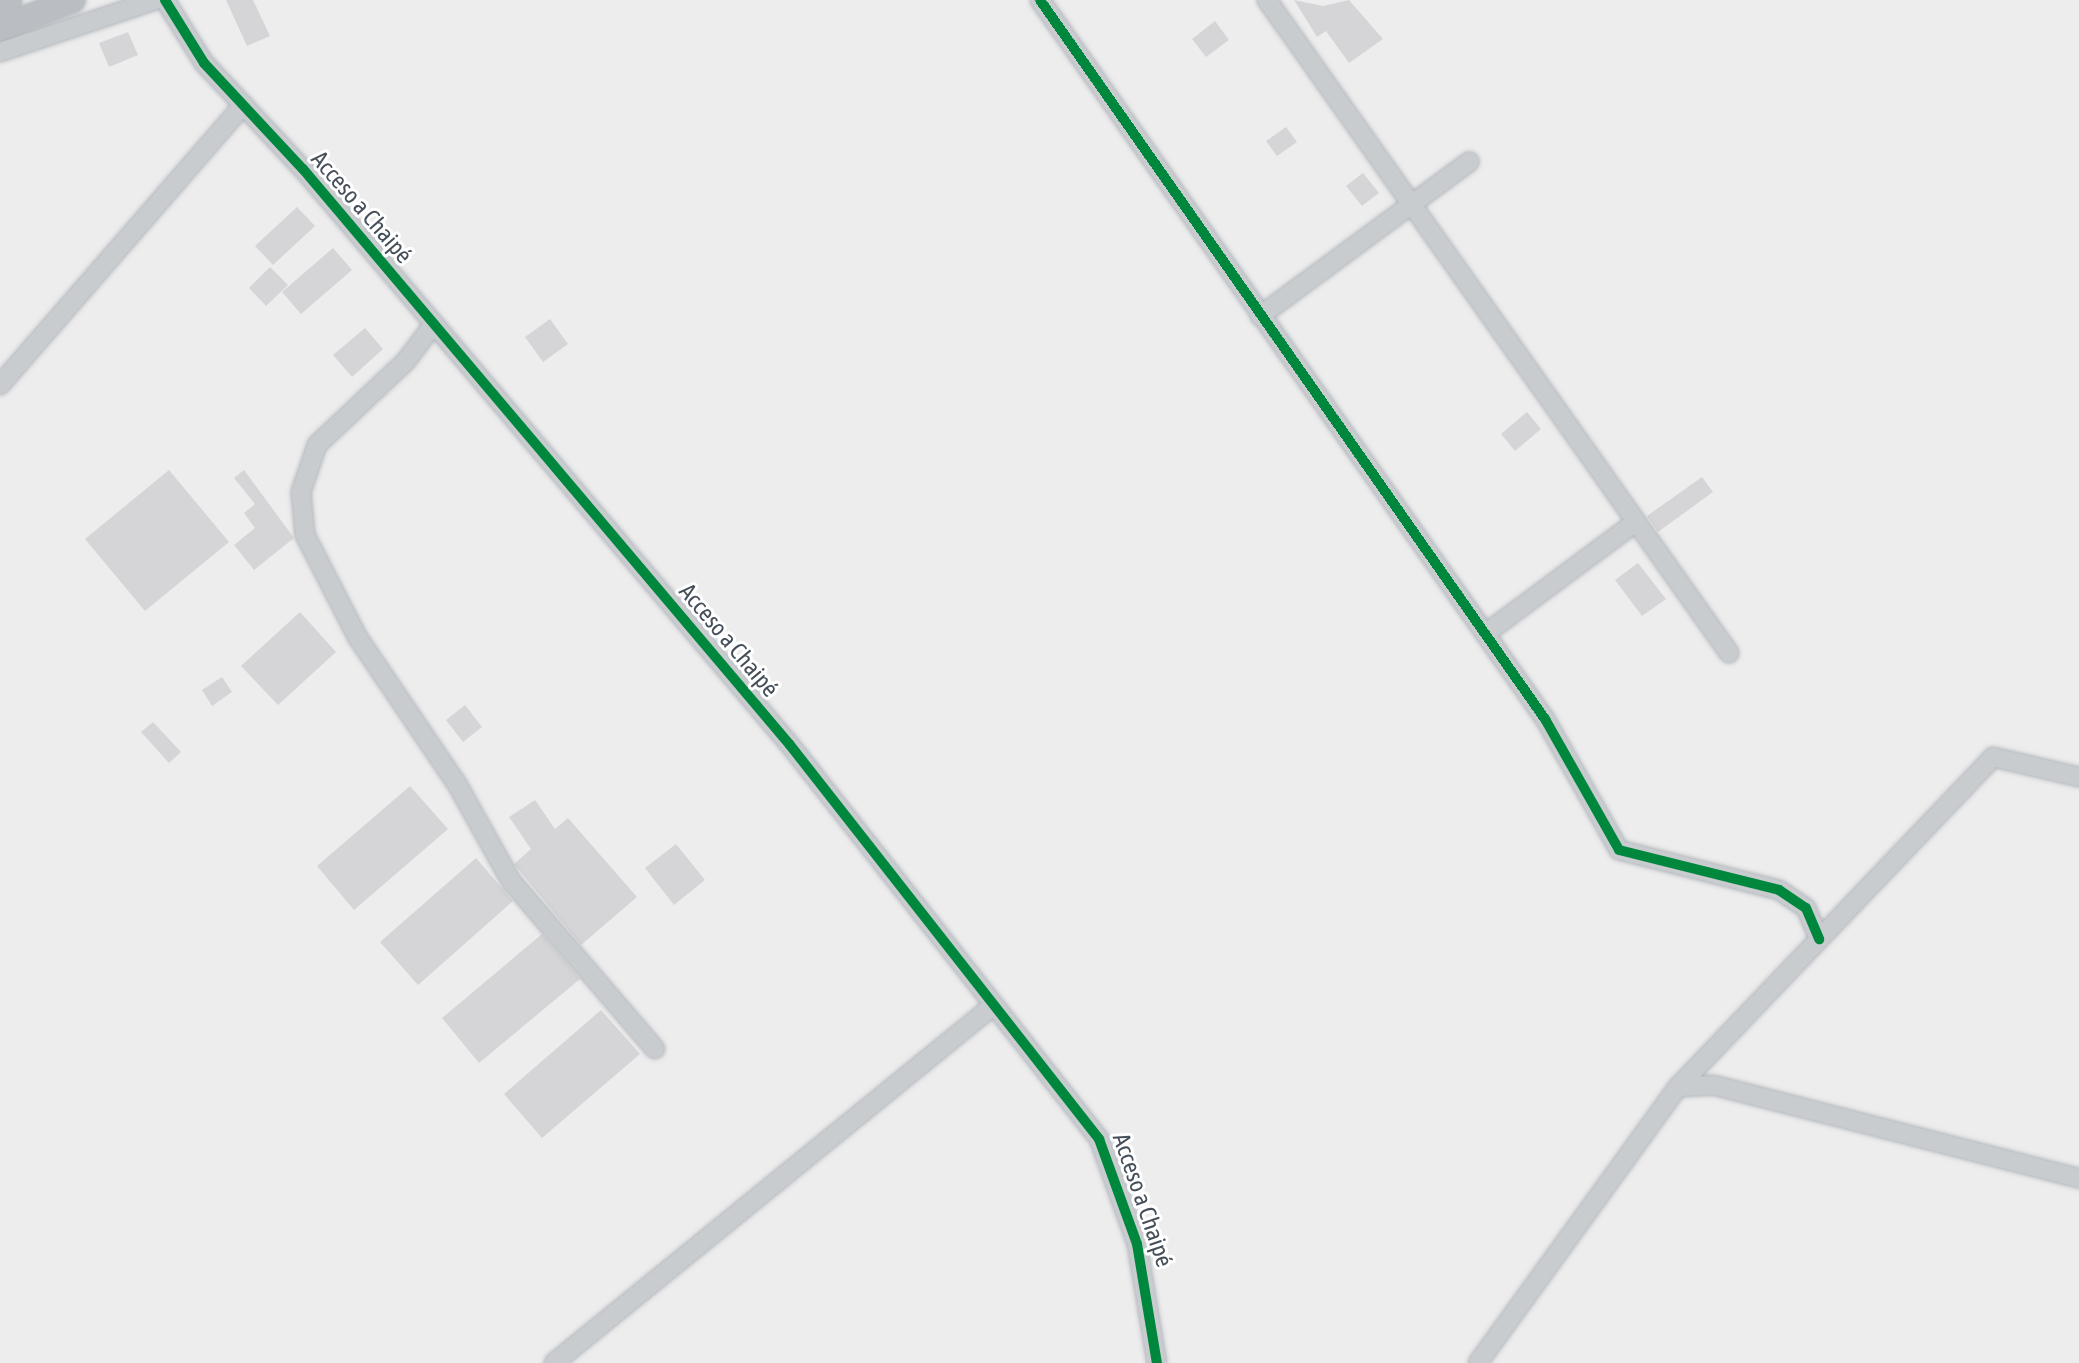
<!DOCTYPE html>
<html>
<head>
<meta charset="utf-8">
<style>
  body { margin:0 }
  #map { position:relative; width:2079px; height:1363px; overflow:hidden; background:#eeeded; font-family:"Asap Condensed",sans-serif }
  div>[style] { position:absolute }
  .building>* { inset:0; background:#d5d5d7 }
  .roads { filter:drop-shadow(0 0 2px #b2b7bd) drop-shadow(0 0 2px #b2b7bd) }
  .minor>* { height:18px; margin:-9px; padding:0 9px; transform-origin:9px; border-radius:9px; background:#c9ccce }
  .highway>* { height:24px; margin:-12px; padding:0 12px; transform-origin:12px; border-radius:12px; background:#babec3 }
  .cycleway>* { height:10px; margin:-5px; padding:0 5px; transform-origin:5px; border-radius:5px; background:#00873e }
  span { translate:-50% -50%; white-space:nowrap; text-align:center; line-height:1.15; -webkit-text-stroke:6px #fff; paint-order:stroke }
  .street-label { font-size:24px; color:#454f59 }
</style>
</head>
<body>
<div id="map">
  <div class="building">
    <i style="clip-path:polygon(226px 0,253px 0,270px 36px,247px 46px)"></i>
    <i style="clip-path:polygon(1294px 0,1323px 6px,1349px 0,1383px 39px,1349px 63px,1326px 31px,1317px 37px)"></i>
    <i style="clip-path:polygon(1215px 21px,1229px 40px,1206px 57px,1192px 39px)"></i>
    <i style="clip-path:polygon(128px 32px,138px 55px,109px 67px,99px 43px)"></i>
    <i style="clip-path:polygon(1286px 127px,1297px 142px,1277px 156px,1266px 141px)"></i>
    <i style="clip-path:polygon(1363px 173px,1379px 193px,1362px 206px,1346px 186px)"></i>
    <i style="clip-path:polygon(297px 207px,315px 226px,273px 265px,255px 246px)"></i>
    <i style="clip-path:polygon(333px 248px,352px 270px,301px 314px,282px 292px)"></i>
    <i style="clip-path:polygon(270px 267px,288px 285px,266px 306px,249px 288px)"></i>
    <i style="clip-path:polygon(550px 319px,568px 344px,543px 362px,525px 337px)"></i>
    <i style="clip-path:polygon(365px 328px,383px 349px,352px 377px,333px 355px)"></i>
    <i style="clip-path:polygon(1527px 412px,1541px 429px,1515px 451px,1501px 434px)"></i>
    <i style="clip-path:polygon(169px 470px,229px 542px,145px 611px,85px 539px)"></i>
    <i style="clip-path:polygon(244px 470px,294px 538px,254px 570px,234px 545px,255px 528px,244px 513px,255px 504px,234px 478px)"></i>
    <i style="clip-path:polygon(1702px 477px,1713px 492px,1658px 532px,1647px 516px)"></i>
    <i style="clip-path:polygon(1638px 563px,1666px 599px,1642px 616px,1615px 580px)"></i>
    <i style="clip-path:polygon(300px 612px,336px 652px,278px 705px,241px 666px)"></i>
    <i style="clip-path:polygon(222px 677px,232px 692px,212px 706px,202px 690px)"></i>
    <i style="clip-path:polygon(465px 705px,482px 727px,463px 742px,446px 720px)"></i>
    <i style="clip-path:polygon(153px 722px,181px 752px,169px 763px,141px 732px)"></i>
    <i style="clip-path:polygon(410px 786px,448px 829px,354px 910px,317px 866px)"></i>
    <i style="clip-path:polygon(535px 800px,555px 829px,568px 818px,637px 897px,581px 945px,514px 864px,531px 849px,509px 817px)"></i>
    <i style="clip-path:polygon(676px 844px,705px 880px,674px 905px,645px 868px)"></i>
    <i style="clip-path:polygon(476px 858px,513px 901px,418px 985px,380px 942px)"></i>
    <i style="clip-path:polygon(542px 934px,580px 979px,479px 1063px,442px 1018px)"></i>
    <i style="clip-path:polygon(601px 1010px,640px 1054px,542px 1138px,504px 1094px)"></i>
  </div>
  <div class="roads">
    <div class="minor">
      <i style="left:165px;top:0;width:74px;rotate:58.2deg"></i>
      <i style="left:204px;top:63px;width:145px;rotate:47deg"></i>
      <i style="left:303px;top:169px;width:754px;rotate:49.79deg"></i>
      <i style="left:790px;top:745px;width:501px;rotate:51.89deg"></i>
      <i style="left:1099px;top:1139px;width:112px;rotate:70.1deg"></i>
      <i style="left:1137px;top:1244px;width:121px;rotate:80.5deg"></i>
      <i style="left:1040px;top:0;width:879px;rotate:54.92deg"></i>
      <i style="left:1545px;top:719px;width:150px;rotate:60.5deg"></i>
      <i style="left:1619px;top:850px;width:165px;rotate:14deg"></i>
      <i style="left:1779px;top:890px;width:32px;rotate:34deg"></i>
      <i style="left:1806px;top:908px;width:34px;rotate:67deg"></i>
      <i style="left:1267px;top:0;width:800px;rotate:54.72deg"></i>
      <i style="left:0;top:52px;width:163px;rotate:-18.5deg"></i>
      <i style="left:1260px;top:316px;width:260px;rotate:-36.4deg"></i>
      <i style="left:434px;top:324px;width:46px;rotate:127.1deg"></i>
      <i style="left:406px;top:361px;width:122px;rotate:136.7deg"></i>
      <i style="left:317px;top:445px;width:50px;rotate:108.8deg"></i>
      <i style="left:301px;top:492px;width:43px;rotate:84.7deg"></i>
      <i style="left:305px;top:535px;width:116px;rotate:62.8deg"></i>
      <i style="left:358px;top:638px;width:176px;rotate:55.9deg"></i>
      <i style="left:457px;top:784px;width:111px;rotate:60.9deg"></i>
      <i style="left:511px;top:881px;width:221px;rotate:49.4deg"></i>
      <i style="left:0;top:385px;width:371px;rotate:-49deg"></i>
      <i style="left:1485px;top:634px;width:188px;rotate:-36.6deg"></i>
      <i style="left:1678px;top:1087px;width:35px;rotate:-3deg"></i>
      <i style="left:1713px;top:1085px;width:378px;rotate:14.3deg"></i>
      <i style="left:554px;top:1363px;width:567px;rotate:-39.13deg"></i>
      <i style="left:1478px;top:1363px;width:341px;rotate:-54.1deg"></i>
      <i style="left:1678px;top:1087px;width:456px;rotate:-46.3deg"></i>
      <i style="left:1993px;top:757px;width:88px;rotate:13.1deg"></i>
    </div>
    <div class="highway">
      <i style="left:0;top:4px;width:10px;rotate:-24deg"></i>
      <i style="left:0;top:28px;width:78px;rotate:-21deg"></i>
    </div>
  </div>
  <div class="cycleway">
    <i style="left:165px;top:0;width:74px;rotate:58.2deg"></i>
    <i style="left:204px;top:63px;width:145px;rotate:47deg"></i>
    <i style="left:303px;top:169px;width:754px;rotate:49.79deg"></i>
    <i style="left:790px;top:745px;width:501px;rotate:51.89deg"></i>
    <i style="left:1099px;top:1139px;width:112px;rotate:70.1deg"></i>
    <i style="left:1137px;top:1244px;width:121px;rotate:80.5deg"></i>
    <i style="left:1040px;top:0;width:879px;rotate:54.92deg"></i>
    <i style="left:1545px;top:719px;width:150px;rotate:60.5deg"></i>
    <i style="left:1619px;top:850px;width:165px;rotate:14deg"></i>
    <i style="left:1779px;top:890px;width:32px;rotate:34deg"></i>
    <i style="left:1806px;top:908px;width:34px;rotate:67deg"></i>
  </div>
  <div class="street-label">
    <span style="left:362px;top:207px;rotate:49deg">Acceso a Chaipé</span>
    <span style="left:729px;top:640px;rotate:50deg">Acceso a Chaipé</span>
    <span style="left:1143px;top:1200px;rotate:71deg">Acceso a Chaipé</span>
  </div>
</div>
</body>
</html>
